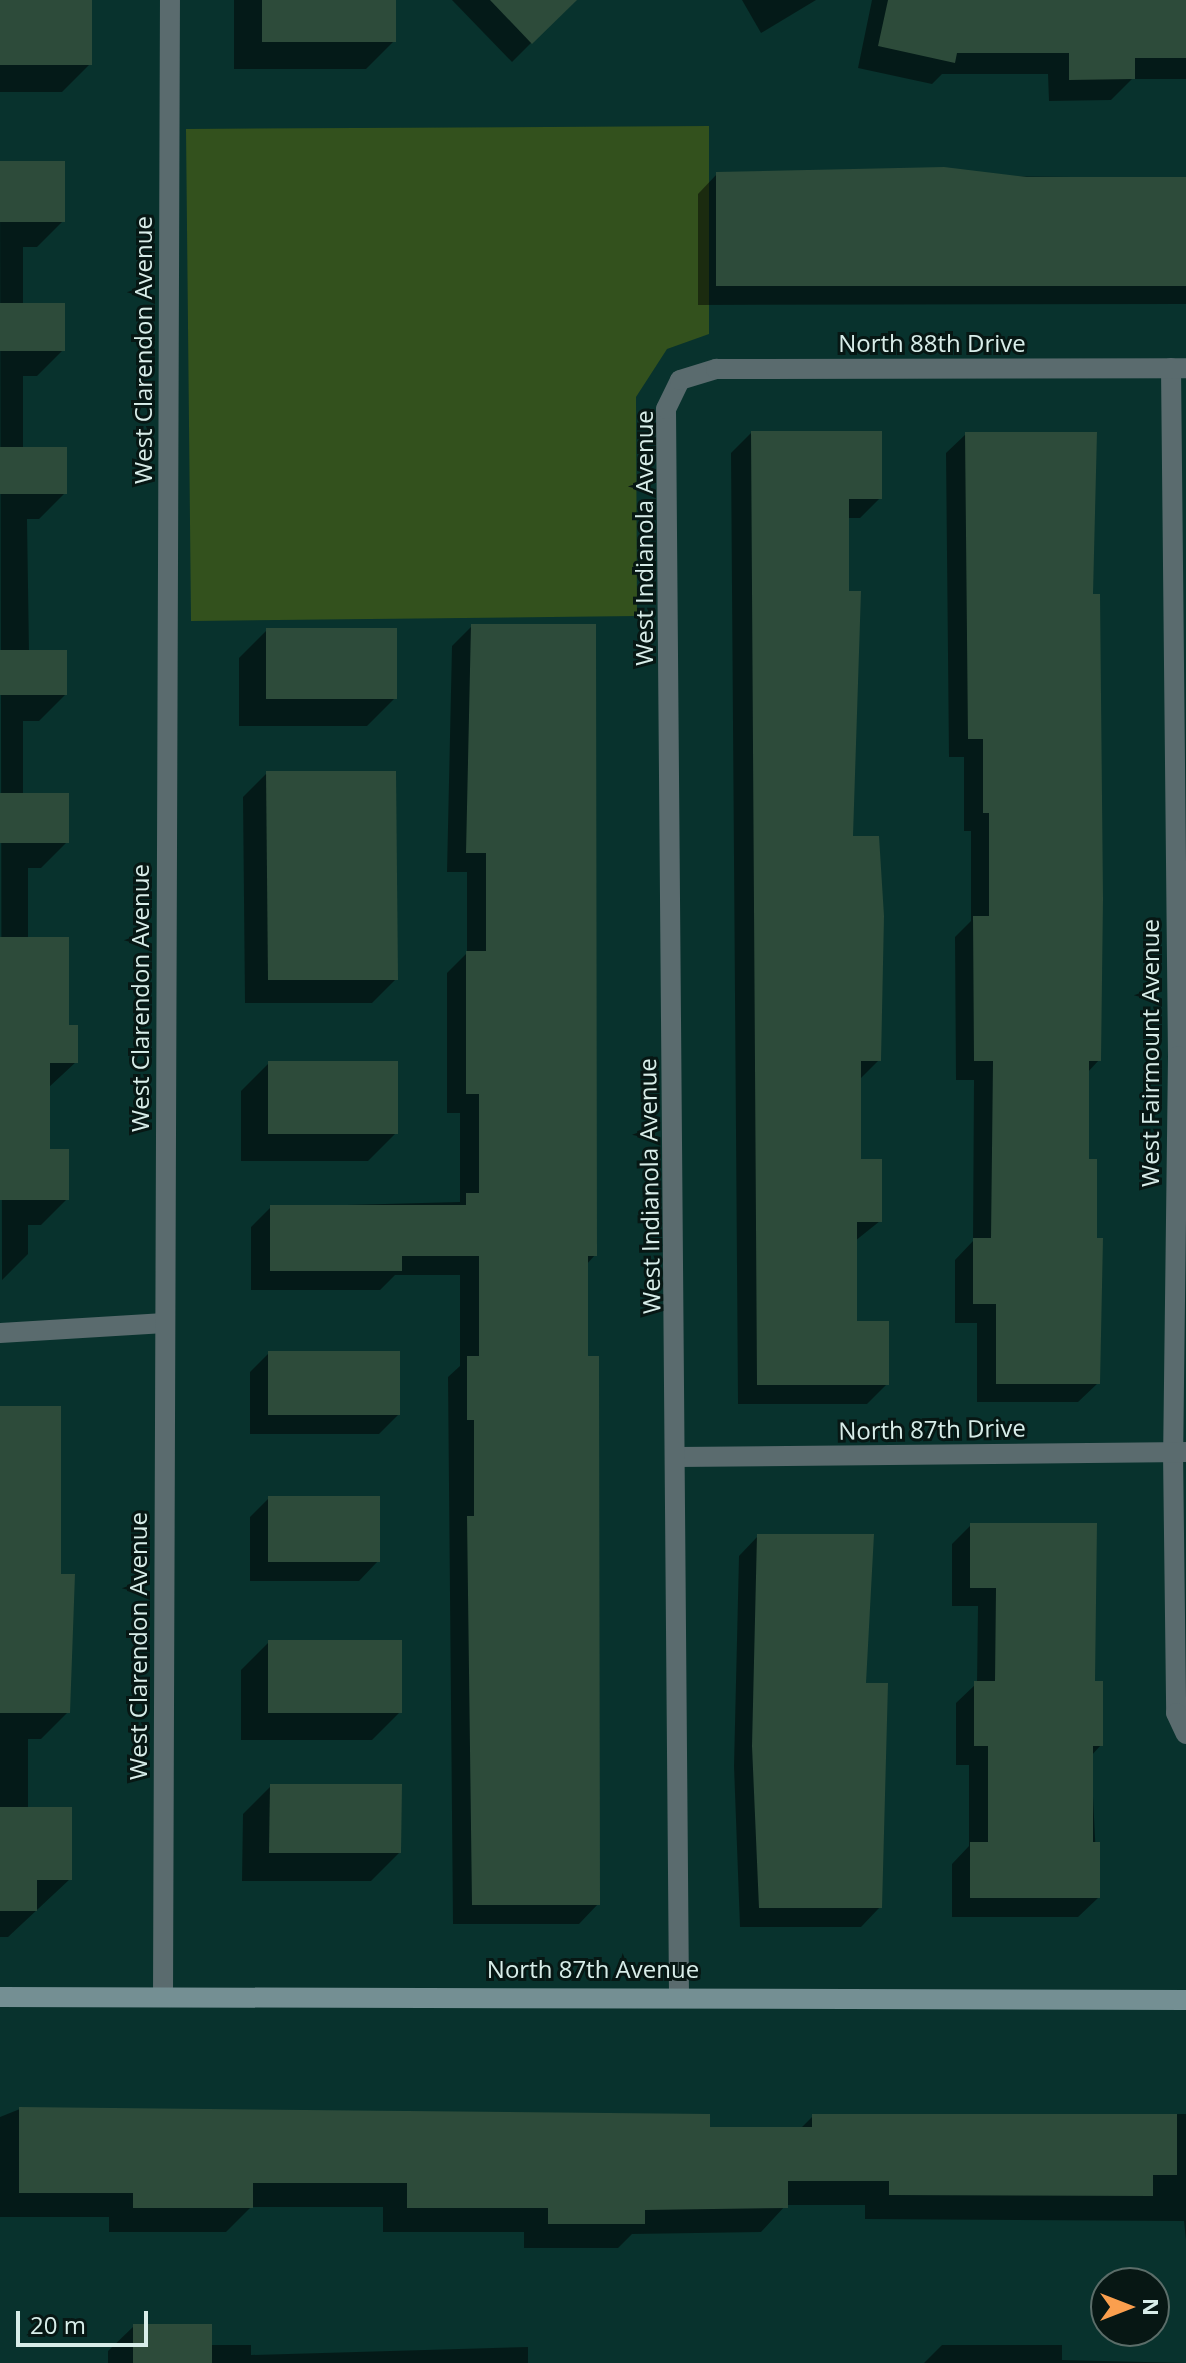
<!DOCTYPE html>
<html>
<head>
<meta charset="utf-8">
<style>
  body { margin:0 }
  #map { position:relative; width:1186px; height:2363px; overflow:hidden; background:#08322d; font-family:"Open Sans",sans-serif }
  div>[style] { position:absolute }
  .green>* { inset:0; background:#33511d }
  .shadow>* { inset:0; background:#0007 }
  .building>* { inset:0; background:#2d4b3a }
  .street>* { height:20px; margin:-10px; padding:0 10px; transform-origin:10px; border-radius:10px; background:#5a6b6e }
  .secondary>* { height:20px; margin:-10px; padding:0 10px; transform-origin:10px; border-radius:10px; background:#748f93 }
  span { translate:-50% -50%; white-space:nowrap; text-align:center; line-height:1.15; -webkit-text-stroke:6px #071714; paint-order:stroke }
  .street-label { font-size:24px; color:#d8ede9 }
  .north { position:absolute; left:1090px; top:2267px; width:80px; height:80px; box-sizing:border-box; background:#071714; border:2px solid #5b6d69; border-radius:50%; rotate:90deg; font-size:22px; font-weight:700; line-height:32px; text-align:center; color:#d8ede9 }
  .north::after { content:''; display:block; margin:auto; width:28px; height:36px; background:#fa9f4e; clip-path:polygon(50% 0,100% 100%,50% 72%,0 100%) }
  .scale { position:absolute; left:16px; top:2311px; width:132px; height:36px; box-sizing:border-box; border:4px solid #d8ede9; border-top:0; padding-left:10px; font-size:24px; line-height:28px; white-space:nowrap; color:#d8ede9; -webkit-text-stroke:6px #071714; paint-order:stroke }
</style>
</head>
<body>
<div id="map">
  <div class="green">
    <i style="clip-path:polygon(709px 126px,709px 334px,667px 349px,636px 397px,637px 616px,191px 621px,186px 129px)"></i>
  </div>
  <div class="shadow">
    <i style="clip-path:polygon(0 0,90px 0,90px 64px,62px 92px,0 92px)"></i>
    <i style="clip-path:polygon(234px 0,394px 0,394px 41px,366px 69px,234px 69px)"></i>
    <i style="clip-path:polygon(452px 0,574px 0,512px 62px)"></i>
    <i style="clip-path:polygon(742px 0,816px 0,761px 33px)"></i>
    <i style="clip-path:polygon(872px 0,1186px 0,1186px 79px,1132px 79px,1111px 100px,1049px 101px,1048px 74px,942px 74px,932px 84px,858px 68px)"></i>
    <i style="clip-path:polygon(0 163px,63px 221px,37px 247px,23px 247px,23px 305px,63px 350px,37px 376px,23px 376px,23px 449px,65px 493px,39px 519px,27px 519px,29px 652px,65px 695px,39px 721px,23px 721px,23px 795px,67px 842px,41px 868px,28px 868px,28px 939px,76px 1062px,48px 1088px,48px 1151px,67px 1199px,41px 1225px,28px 1225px,28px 1254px,2px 1280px)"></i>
    <i style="clip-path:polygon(717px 174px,1186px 178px,1186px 304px,698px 305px,698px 194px)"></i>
    <i style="clip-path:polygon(751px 433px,880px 498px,860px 518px,847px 518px,851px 838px,879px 1060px,859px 1080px,859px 1161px,880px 1221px,855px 1241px,855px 1323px,887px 1384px,867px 1404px,738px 1404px,731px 453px)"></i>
    <i style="clip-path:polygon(966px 434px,1091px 596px,1099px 1060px,1087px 1073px,1087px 1161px,1098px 1383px,1078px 1402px,977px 1402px,977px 1323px,955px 1323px,955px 1260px,973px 1241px,974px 1080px,956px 1080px,955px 937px,971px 921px,971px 831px,964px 831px,964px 757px,949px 757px,946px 453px)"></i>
    <i style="clip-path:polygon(472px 626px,595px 1255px,586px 1265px,598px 1904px,579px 1924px,453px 1924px,448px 1377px,460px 1366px,460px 1275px,395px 1275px,380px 1290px,251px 1290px,251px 1227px,271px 1207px,460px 1202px,460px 1113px,447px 1113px,447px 973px,467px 953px,467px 872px,447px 872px,452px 646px)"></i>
    <i style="clip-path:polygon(267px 630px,395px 698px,367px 726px,239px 726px,239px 658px)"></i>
    <i style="clip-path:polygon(267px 773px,396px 979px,372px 1003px,245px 1003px,243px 797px)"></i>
    <i style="clip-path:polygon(269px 1063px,396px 1133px,368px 1161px,241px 1161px,241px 1091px)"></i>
    <i style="clip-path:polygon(269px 1353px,398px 1415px,379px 1434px,250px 1434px,250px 1372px)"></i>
    <i style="clip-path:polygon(0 1408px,59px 1576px,68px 1712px,41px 1739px,28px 1739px,28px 1809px,70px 1879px,8px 1937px,0 1937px)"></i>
    <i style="clip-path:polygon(269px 1498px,378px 1561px,359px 1581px,250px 1581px,250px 1517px)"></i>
    <i style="clip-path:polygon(971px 1525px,1093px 1683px,1101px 1745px,1091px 1756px,1098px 1898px,1078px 1917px,952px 1917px,952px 1864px,969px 1846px,969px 1765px,956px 1765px,956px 1703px,977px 1683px,978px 1606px,952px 1606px,952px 1544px)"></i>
    <i style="clip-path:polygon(758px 1536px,864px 1685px,880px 1907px,861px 1927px,740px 1927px,734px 1766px,739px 1556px)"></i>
    <i style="clip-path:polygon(269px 1642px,400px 1712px,372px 1740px,241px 1740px,241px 1670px)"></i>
    <i style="clip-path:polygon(271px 1786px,399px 1853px,371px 1881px,242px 1881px,243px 1814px)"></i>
    <i style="clip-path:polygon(20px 2109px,708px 2129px,800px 2129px,813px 2116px,1186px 2114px,1186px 2240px,1184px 2221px,865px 2219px,865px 2205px,786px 2205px,761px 2232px,632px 2234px,618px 2248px,524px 2248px,524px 2232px,383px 2232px,383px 2207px,251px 2207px,226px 2232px,109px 2232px,109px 2217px,0 2217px,0 2117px)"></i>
    <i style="clip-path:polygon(134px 2326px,210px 2345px,251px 2345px,251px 2355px,528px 2347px,528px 2363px,108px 2363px,108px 2351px)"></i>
    <i style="clip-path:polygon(942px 2345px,1062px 2345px,1062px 2360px,1186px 2363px,924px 2363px)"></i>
  </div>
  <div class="building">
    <i style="clip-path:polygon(0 0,92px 0,92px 65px,0 65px)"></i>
    <i style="clip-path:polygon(262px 0,396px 0,396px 42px,262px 42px)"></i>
    <i style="clip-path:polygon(490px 0,577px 0,532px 44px)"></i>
    <i style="clip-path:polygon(888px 0,1186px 0,1186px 58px,1135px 58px,1135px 79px,1069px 80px,1069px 53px,957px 53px,955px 63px,878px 46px)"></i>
    <i style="clip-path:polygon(0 161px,65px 161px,65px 222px,0 222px)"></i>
    <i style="clip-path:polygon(944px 167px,1027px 177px,1186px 177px,1186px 286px,716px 286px,716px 172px)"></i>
    <i style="clip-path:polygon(0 303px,65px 303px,65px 351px,0 351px)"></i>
    <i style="clip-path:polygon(751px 431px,882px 431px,882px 499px,849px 499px,849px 591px,861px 591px,853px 836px,879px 836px,884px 916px,881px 1061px,861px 1061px,861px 1159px,882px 1159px,882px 1222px,857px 1222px,857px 1321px,889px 1321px,889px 1385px,757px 1385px)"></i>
    <i style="clip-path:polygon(965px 432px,1097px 432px,1093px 594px,1100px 594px,1103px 899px,1101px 1061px,1089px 1061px,1089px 1159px,1097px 1159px,1097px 1238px,1103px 1238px,1100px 1384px,996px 1384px,996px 1304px,973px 1304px,973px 1238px,991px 1238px,993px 1061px,974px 1061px,973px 916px,989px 916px,989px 813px,983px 813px,983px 739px,968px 739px)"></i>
    <i style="clip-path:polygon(0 447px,67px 447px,67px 494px,0 494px)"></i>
    <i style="clip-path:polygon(471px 624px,596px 624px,597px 1256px,588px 1256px,588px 1356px,599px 1356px,600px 1905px,472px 1905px,467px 1516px,474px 1516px,474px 1420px,467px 1420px,467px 1356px,479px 1356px,479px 1256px,402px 1256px,402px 1271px,270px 1271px,270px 1205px,466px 1205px,466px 1193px,479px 1193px,479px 1094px,466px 1094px,466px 951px,486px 951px,486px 853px,466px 853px)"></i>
    <i style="clip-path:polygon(266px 628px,397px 628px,397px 699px,266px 699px)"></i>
    <i style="clip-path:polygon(0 650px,67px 650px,67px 695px,0 695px)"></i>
    <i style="clip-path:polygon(266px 771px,396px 771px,398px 980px,268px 980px)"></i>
    <i style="clip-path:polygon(0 793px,69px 793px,69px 843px,0 843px)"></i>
    <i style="clip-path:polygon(0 937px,69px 937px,69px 1025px,78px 1025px,78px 1063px,50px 1063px,50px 1149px,69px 1149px,69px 1200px,0 1200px)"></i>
    <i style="clip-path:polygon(268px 1061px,398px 1061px,398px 1134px,268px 1134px)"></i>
    <i style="clip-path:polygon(268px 1351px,400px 1351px,400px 1415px,268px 1415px)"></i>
    <i style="clip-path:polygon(0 1406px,61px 1406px,61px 1574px,75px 1574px,70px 1713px,0 1713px)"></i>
    <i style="clip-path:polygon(268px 1496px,380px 1496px,380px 1562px,268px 1562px)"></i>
    <i style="clip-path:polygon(970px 1523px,1097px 1523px,1095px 1681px,1103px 1681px,1103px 1746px,1093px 1746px,1093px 1842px,1100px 1842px,1100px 1898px,970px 1898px,970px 1842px,988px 1842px,988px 1746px,974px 1746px,974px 1681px,995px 1681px,996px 1588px,970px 1588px)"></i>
    <i style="clip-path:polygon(757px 1534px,874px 1534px,866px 1683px,888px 1683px,882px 1908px,759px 1908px,752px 1746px)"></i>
    <i style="clip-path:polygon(268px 1640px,402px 1640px,402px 1713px,268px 1713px)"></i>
    <i style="clip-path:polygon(270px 1784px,402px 1784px,401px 1853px,269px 1853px)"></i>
    <i style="clip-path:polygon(0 1807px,72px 1807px,72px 1880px,37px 1880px,37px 1911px,0 1911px)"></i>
    <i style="clip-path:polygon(19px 2107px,710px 2114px,710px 2127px,812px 2127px,812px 2114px,1177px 2114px,1177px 2175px,1153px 2175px,1153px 2196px,889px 2195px,889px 2181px,788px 2181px,788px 2208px,645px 2210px,645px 2224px,548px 2224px,548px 2208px,407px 2208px,407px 2183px,253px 2183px,253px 2208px,133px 2208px,133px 2193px,19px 2193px)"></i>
    <i style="clip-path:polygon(133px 2324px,212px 2324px,212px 2363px,133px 2363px)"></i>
  </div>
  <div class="street">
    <i style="left:1171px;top:368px;width:688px;rotate:89.42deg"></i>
    <i style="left:1178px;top:1056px;width:396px;rotate:90.7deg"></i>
    <i style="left:1173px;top:1452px;width:261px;rotate:89.3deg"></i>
    <i style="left:1176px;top:1713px;width:23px;rotate:65deg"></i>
    <i style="left:0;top:1333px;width:165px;rotate:-3.5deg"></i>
    <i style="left:678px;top:1457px;width:508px;rotate:-0.56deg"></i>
    <i style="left:679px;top:1995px;width:1586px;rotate:-90.47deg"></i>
    <i style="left:666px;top:409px;width:32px;rotate:-64deg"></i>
    <i style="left:680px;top:380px;width:38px;rotate:-17deg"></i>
    <i style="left:716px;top:369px;width:470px;rotate:-0.1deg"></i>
    <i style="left:163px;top:1997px;width:1997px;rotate:-89.8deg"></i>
  </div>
  <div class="secondary">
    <i style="left:0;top:1997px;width:1186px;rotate:0.14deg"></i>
  </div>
  <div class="street-label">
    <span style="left:932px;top:343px">North 88th Drive</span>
    <span style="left:143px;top:350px;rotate:-90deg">West Clarendon Avenue</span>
    <span style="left:644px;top:538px;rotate:-90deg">West Indianola Avenue</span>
    <span style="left:140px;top:998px;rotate:-90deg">West Clarendon Avenue</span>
    <span style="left:1150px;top:1053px;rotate:-90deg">West Fairmount Avenue</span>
    <span style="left:649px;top:1186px;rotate:-91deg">West Indianola Avenue</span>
    <span style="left:932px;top:1429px;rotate:-1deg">North 87th Drive</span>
    <span style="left:138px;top:1646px;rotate:-90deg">West Clarendon Avenue</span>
    <span style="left:593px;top:1969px">North 87th Avenue</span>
  </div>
  <div class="north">N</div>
  <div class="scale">20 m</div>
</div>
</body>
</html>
